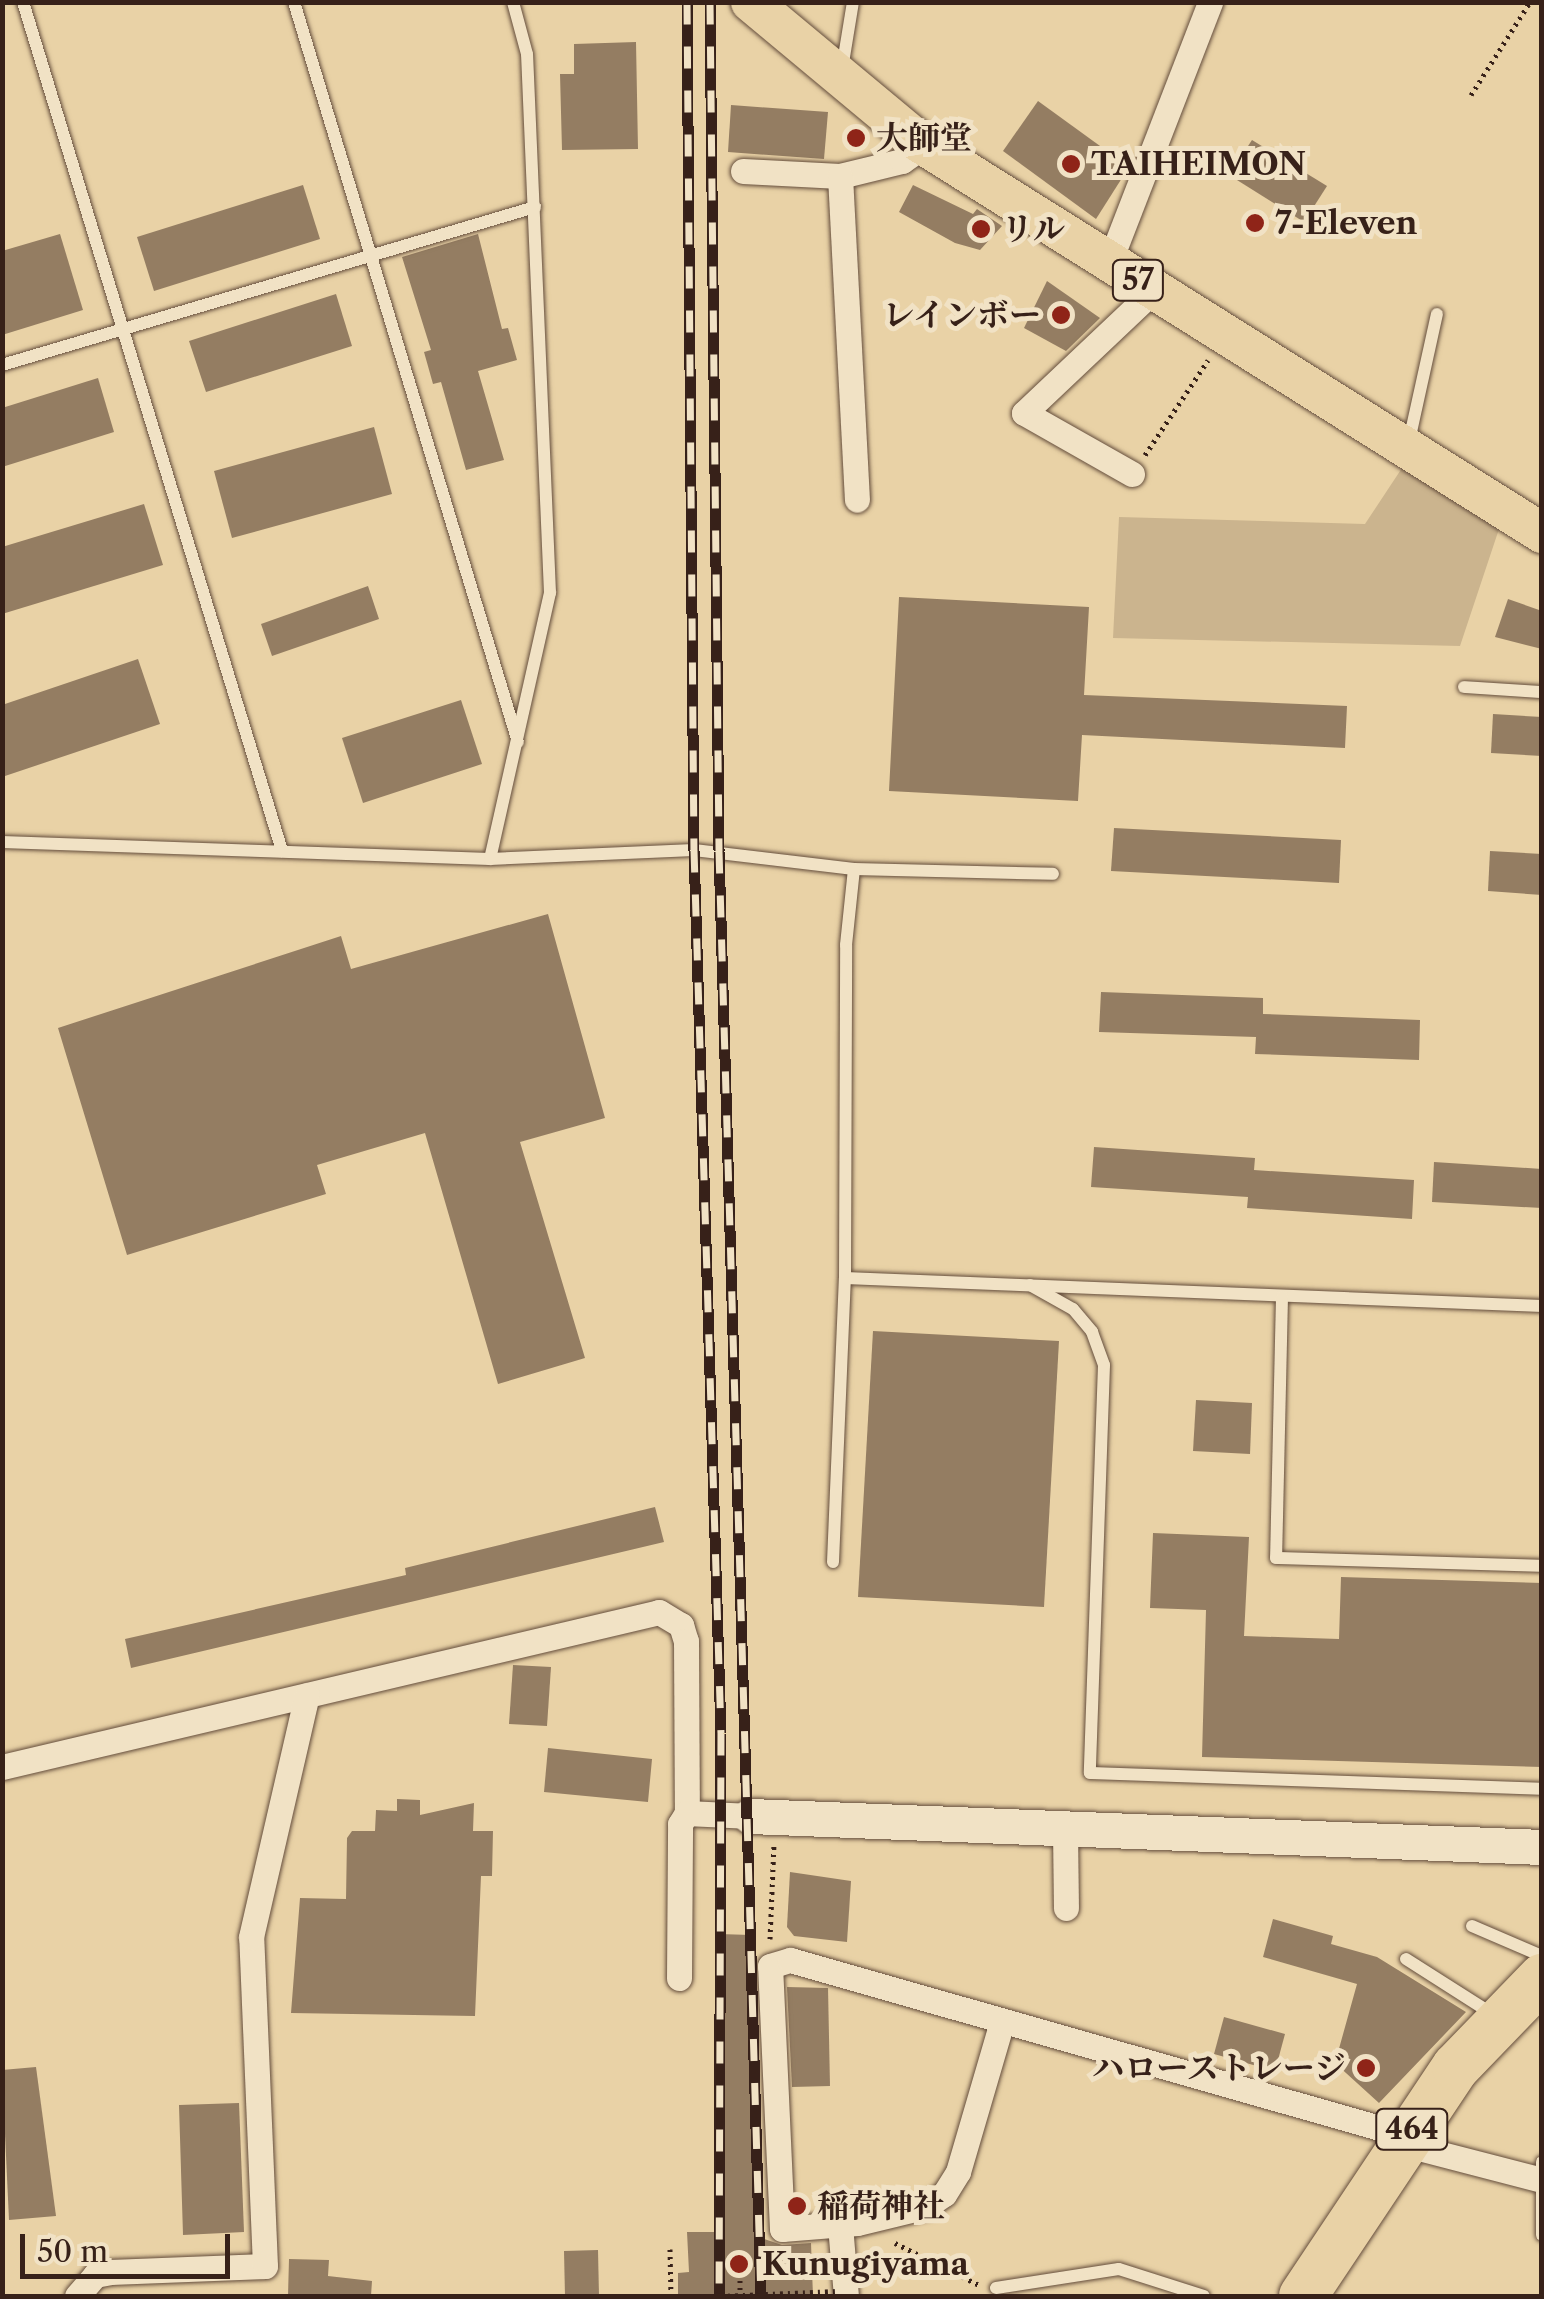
<!DOCTYPE html>
<html>
<head>
<meta charset="utf-8">
<style>
  body { margin:0 }
  #map { position:relative; width:1544px; height:2299px; overflow:hidden; background:#e9d2a6; font-family:"Libre Caslon Text","Noto Serif JP",serif }
  div>[style] { position:absolute }
  .green>* { inset:0; background:#cbb48e }
  .building>* { inset:0; background:#947d62 }
  .path>* { height:5px; margin-top:-2.5px; transform-origin:0; background:repeating-linear-gradient(90deg,#372119 0 2.5px,transparent 0 7.5px) }
  .roads { filter:drop-shadow(0 0 2px #644d3c) drop-shadow(0 0 2px #644d3c) }
  .lane>* { height:12px; margin:-6px; padding:0 6px; transform-origin:6px; border-radius:6px; background:#f1e2c5 }
  .street>* { height:25px; margin:-12.5px; padding:0 12.5px; transform-origin:12.5px; border-radius:12.5px; background:#f1e2c5 }
  .secondary>* { height:35px; margin:-17.5px; padding:0 17.5px; transform-origin:17.5px; border-radius:17.5px; background:#f1e2c5 }
  .primary>* { height:40px; margin:-20px; padding:0 20px; transform-origin:20px; border-radius:20px; background:#e9d2a6 }
  .highway>* { height:48px; margin:-24px; padding:0 24px; transform-origin:24px; border-radius:24px; background:#e9d2a6 }
  .rail>* { height:11px; margin-top:-5.5px; transform-origin:0; background:repeating-linear-gradient(90deg,#f1e2c5 0 22px,#372119 0 44px); box-sizing:border-box; border-block:2px solid #372119 }
  .path-bridge>* { height:5px; margin-top:-2.5px; transform-origin:0; background:repeating-linear-gradient(90deg,#372119 0 2.5px,transparent 0 7.5px) }
  .dots>* { width:28px; height:28px; translate:-50% -50%; box-sizing:border-box; border:5px solid #f1e2c5; border-radius:50% }
  span { translate:-50% -50%; white-space:nowrap; text-align:center; line-height:1.15; -webkit-text-stroke:10px #f1e2c5; paint-order:stroke }
  .shield-label span { padding:2px 8px; background:#f1e2c5; border:2px solid; border-radius:8px; -webkit-text-stroke-width:0 }
  .shield-label { font-size:30px; color:#372119; font-weight:700 }
  .poi-label { font-size:32px; color:#372119; font-weight:700 }
  .left { translate:0 -50%; text-align:left }
  .right { translate:-100% -50%; text-align:right }
  .frame { position:absolute; inset:0; border:5px solid #372119; pointer-events:none }
  .scale { position:absolute; left:20px; top:2234px; width:210px; height:45px; box-sizing:border-box; border:5px solid #372119; border-top:0; padding-left:12px; font-size:30px; line-height:35px; white-space:nowrap; color:#372119; -webkit-text-stroke:8px #f1e2c5; paint-order:stroke }
</style>
</head>
<body>
<div id="map">
  <div class="green">
    <i style="clip-path:polygon(1402px 468px,1499px 529px,1460px 646px,1113px 638px,1119px 517px,1365px 524px)"></i>
  </div>
  <div class="building">
    <i style="clip-path:polygon(636px 42px,638px 149px,562px 150px,560px 74px,574px 74px,574px 44px)"></i>
    <i style="clip-path:polygon(1038px 101px,1129px 167px,1096px 219px,1003px 151px)"></i>
    <i style="clip-path:polygon(731px 105px,828px 112px,824px 159px,728px 152px)"></i>
    <i style="clip-path:polygon(1252px 140px,1327px 186px,1304px 222px,1229px 175px)"></i>
    <i style="clip-path:polygon(303px 185px,320px 239px,154px 291px,137px 237px)"></i>
    <i style="clip-path:polygon(913px 185px,973px 214px,977px 209px,1002px 226px,980px 250px,955px 243px,899px 212px)"></i>
    <i style="clip-path:polygon(60px 234px,83px 310px,2px 335px,2px 251px)"></i>
    <i style="clip-path:polygon(478px 234px,502px 329px,508px 328px,517px 360px,478px 371px,504px 460px,466px 470px,441px 382px,433px 384px,424px 352px,431px 350px,402px 257px)"></i>
    <i style="clip-path:polygon(1047px 281px,1100px 318px,1066px 351px,1024px 328px)"></i>
    <i style="clip-path:polygon(336px 294px,352px 346px,206px 392px,189px 341px)"></i>
    <i style="clip-path:polygon(98px 378px,114px 432px,2px 467px,2px 408px)"></i>
    <i style="clip-path:polygon(374px 427px,392px 494px,232px 538px,214px 471px)"></i>
    <i style="clip-path:polygon(144px 504px,163px 565px,2px 614px,2px 547px)"></i>
    <i style="clip-path:polygon(368px 586px,379px 619px,272px 656px,261px 624px)"></i>
    <i style="clip-path:polygon(899px 597px,1089px 607px,1084px 695px,1347px 706px,1345px 748px,1082px 735px,1078px 801px,889px 791px)"></i>
    <i style="clip-path:polygon(1508px 599px,1542px 611px,1542px 649px,1495px 637px)"></i>
    <i style="clip-path:polygon(138px 659px,160px 724px,2px 777px,2px 705px)"></i>
    <i style="clip-path:polygon(461px 700px,482px 764px,363px 803px,342px 738px)"></i>
    <i style="clip-path:polygon(1493px 714px,1542px 717px,1542px 756px,1491px 753px)"></i>
    <i style="clip-path:polygon(1114px 828px,1341px 840px,1339px 883px,1111px 871px)"></i>
    <i style="clip-path:polygon(1490px 851px,1542px 854px,1542px 895px,1488px 891px)"></i>
    <i style="clip-path:polygon(548px 914px,605px 1118px,520px 1142px,585px 1358px,498px 1384px,425px 1133px,317px 1165px,326px 1194px,127px 1255px,58px 1028px,341px 936px,351px 969px)"></i>
    <i style="clip-path:polygon(1101px 992px,1263px 998px,1263px 1014px,1420px 1020px,1419px 1060px,1255px 1054px,1256px 1037px,1099px 1032px)"></i>
    <i style="clip-path:polygon(1094px 1147px,1255px 1158px,1254px 1170px,1414px 1180px,1412px 1219px,1247px 1208px,1248px 1197px,1091px 1187px)"></i>
    <i style="clip-path:polygon(1434px 1162px,1542px 1169px,1542px 1208px,1432px 1202px)"></i>
    <i style="clip-path:polygon(873px 1331px,1059px 1341px,1044px 1607px,858px 1597px)"></i>
    <i style="clip-path:polygon(1196px 1400px,1252px 1403px,1250px 1454px,1193px 1451px)"></i>
    <i style="clip-path:polygon(655px 1507px,664px 1542px,131px 1668px,125px 1639px,406px 1575px,405px 1568px)"></i>
    <i style="clip-path:polygon(1153px 1533px,1249px 1537px,1244px 1636px,1339px 1639px,1341px 1577px,1542px 1583px,1542px 1767px,1202px 1757px,1206px 1610px,1150px 1608px)"></i>
    <i style="clip-path:polygon(513px 1665px,551px 1667px,547px 1726px,509px 1724px)"></i>
    <i style="clip-path:polygon(548px 1748px,652px 1759px,648px 1802px,544px 1792px)"></i>
    <i style="clip-path:polygon(397px 1799px,420px 1800px,420px 1815px,474px 1803px,473px 1831px,493px 1831px,492px 1876px,481px 1876px,475px 2016px,291px 2013px,300px 1898px,346px 1899px,347px 1838px,352px 1831px,375px 1831px,376px 1810px,397px 1811px)"></i>
    <i style="clip-path:polygon(790px 1872px,851px 1881px,847px 1942px,794px 1936px,787px 1927px)"></i>
    <i style="clip-path:polygon(1273px 1919px,1333px 1936px,1331px 1944px,1377px 1957px,1466px 2012px,1379px 2103px,1335px 2063px,1357px 1984px,1263px 1957px)"></i>
    <i style="clip-path:polygon(719px 1934px,751px 1935px,759px 2087px,753px 2087px,755px 2236px,782px 2245px,811px 2243px,813px 2296px,678px 2296px,678px 2273px,689px 2272px,687px 2232px,720px 2232px)"></i>
    <i style="clip-path:polygon(787px 1987px,828px 1988px,830px 2086px,792px 2087px)"></i>
    <i style="clip-path:polygon(1224px 2017px,1285px 2034px,1275px 2071px,1214px 2054px)"></i>
    <i style="clip-path:polygon(36px 2067px,56px 2216px,9px 2220px,2px 2070px)"></i>
    <i style="clip-path:polygon(239px 2103px,244px 2232px,183px 2235px,179px 2105px)"></i>
    <i style="clip-path:polygon(598px 2250px,599px 2296px,565px 2296px,564px 2251px)"></i>
    <i style="clip-path:polygon(289px 2259px,329px 2260px,328px 2276px,372px 2281px,371px 2296px,288px 2296px)"></i>
  </div>
  <div class="path">
    <i style="left:1471px;top:95px;width:110px;rotate:-57.6deg"></i>
    <i style="left:1145px;top:455px;width:114px;rotate:-56.4deg"></i>
    <i style="left:770px;top:1939px;width:94px;rotate:-87.6deg"></i>
    <i style="left:895px;top:2243px;width:94px;rotate:26.6deg"></i>
    <i style="left:670px;top:2249px;width:47px;rotate:88.8deg"></i>
    <i style="left:740px;top:2280px;width:16px;rotate:90deg"></i>
  </div>
  <div class="roads">
    <div class="lane">
      <i style="left:23px;top:2px;width:888px;rotate:73.03deg"></i>
      <i style="left:294px;top:2px;width:773px;rotate:73.16deg"></i>
      <i style="left:842px;top:69px;width:68px;rotate:-80.7deg"></i>
      <i style="left:2px;top:365px;width:556px;rotate:-16.51deg"></i>
      <i style="left:1409px;top:441px;width:130px;rotate:-77.6deg"></i>
      <i style="left:1464px;top:687px;width:78px;rotate:3.7deg"></i>
      <i style="left:2px;top:842px;width:488px;rotate:2deg"></i>
      <i style="left:490px;top:859px;width:204px;rotate:-2.5deg"></i>
      <i style="left:694px;top:850px;width:161px;rotate:6.8deg"></i>
      <i style="left:854px;top:869px;width:199px;rotate:1.4deg"></i>
      <i style="left:490px;top:859px;width:273px;rotate:-77.3deg"></i>
      <i style="left:550px;top:593px;width:539px;rotate:-92.44deg"></i>
      <i style="left:527px;top:54px;width:54px;rotate:-105.1deg"></i>
      <i style="left:845px;top:1278px;width:698px;rotate:2.3deg"></i>
      <i style="left:1030px;top:1285px;width:49px;rotate:29.2deg"></i>
      <i style="left:1073px;top:1309px;width:30px;rotate:50deg"></i>
      <i style="left:1092px;top:1332px;width:35px;rotate:70deg"></i>
      <i style="left:1104px;top:1365px;width:408px;rotate:92deg"></i>
      <i style="left:1090px;top:1773px;width:452px;rotate:2deg"></i>
      <i style="left:1282px;top:1297px;width:261px;rotate:91.3deg"></i>
      <i style="left:1276px;top:1558px;width:266px;rotate:1.7deg"></i>
      <i style="left:833px;top:1562px;width:284px;rotate:-87.6deg"></i>
      <i style="left:845px;top:1278px;width:333px;rotate:-89.8deg"></i>
      <i style="left:846px;top:945px;width:76px;rotate:-84deg"></i>
      <i style="left:1472px;top:1926px;width:76px;rotate:23.2deg"></i>
      <i style="left:1406px;top:1959px;width:104px;rotate:32.5deg"></i>
      <i style="left:1542px;top:2162px;width:73px;rotate:90deg"></i>
      <i style="left:996px;top:2288px;width:124px;rotate:-8.8deg"></i>
      <i style="left:1119px;top:2269px;width:89px;rotate:17.6deg"></i>
    </div>
    <div class="street">
      <i style="left:743px;top:171px;width:97px;rotate:3deg"></i>
      <i style="left:840px;top:176px;width:64px;rotate:-13.6deg"></i>
      <i style="left:902px;top:161px;width:28px;rotate:-35deg"></i>
      <i style="left:840px;top:176px;width:324px;rotate:87deg"></i>
      <i style="left:1109px;top:263px;width:280px;rotate:-68.8deg"></i>
      <i style="left:1132px;top:474px;width:124px;rotate:-150.5deg"></i>
      <i style="left:1024px;top:413px;width:179px;rotate:-43.4deg"></i>
      <i style="left:2px;top:1767px;width:675px;rotate:-13.27deg"></i>
      <i style="left:659px;top:1612px;width:26px;rotate:31deg"></i>
      <i style="left:681px;top:1625px;width:17px;rotate:73deg"></i>
      <i style="left:686px;top:1641px;width:172px;rotate:89.7deg"></i>
      <i style="left:687px;top:1813px;width:63px;rotate:2.7deg"></i>
      <i style="left:1065px;top:1829px;width:79px;rotate:89.3deg"></i>
      <i style="left:679px;top:1978px;width:154px;rotate:-89.6deg"></i>
      <i style="left:680px;top:1824px;width:13px;rotate:-58deg"></i>
      <i style="left:1001px;top:2025px;width:153px;rotate:106.3deg"></i>
      <i style="left:958px;top:2172px;width:26px;rotate:122deg"></i>
      <i style="left:944px;top:2194px;width:21px;rotate:145deg"></i>
      <i style="left:927px;top:2206px;width:72px;rotate:166.3deg"></i>
      <i style="left:857px;top:2223px;width:75px;rotate:175.4deg"></i>
      <i style="left:782px;top:2229px;width:263px;rotate:-92.6deg"></i>
      <i style="left:770px;top:1966px;width:21px;rotate:-17deg"></i>
      <i style="left:790px;top:1960px;width:643px;rotate:15.9deg"></i>
      <i style="left:1403px;top:2144px;width:144px;rotate:14.5deg"></i>
      <i style="left:840px;top:2225px;width:71px;rotate:85.2deg"></i>
      <i style="left:77px;top:2296px;width:28px;rotate:-49deg"></i>
      <i style="left:95px;top:2275px;width:15px;rotate:-11deg"></i>
      <i style="left:110px;top:2272px;width:155px;rotate:-2.2deg"></i>
      <i style="left:265px;top:2266px;width:329px;rotate:-92.4deg"></i>
      <i style="left:251px;top:1937px;width:248px;rotate:-77deg"></i>
    </div>
    <div class="secondary">
      <i style="left:750px;top:1816px;width:793px;rotate:2.24deg"></i>
    </div>
    <div class="primary">
      <i style="left:751px;top:2px;width:219px;rotate:39.8deg"></i>
      <i style="left:919px;top:142px;width:736px;rotate:32.11deg"></i>
    </div>
    <div class="highway">
      <i style="left:1303px;top:2296px;width:275px;rotate:-56.3deg"></i>
      <i style="left:1456px;top:2067px;width:124px;rotate:-46deg"></i>
    </div>
  </div>
  <div class="rail">
    <i style="left:687px;top:2px;width:848px;rotate:89.53deg"></i>
    <i style="left:694px;top:850px;width:883px;rotate:88.25deg"></i>
    <i style="left:721px;top:1733px;width:563px;rotate:90.2deg"></i>
    <i style="left:710px;top:2px;width:849px;rotate:89.39deg"></i>
    <i style="left:719px;top:851px;width:1446px;rotate:88.34deg"></i>
  </div>
  <div class="path-bridge">
    <i style="left:720px;top:2296px;width:117px;rotate:-2.4deg"></i>
  </div>
  <div class="dots">
    <i style="left:856px;top:138px;background:#8f2418"></i>
    <i style="left:1071px;top:164px;background:#8f2418"></i>
    <i style="left:1255px;top:223px;background:#8f2418"></i>
    <i style="left:981px;top:229px;background:#8f2418"></i>
    <i style="left:1061px;top:315px;background:#8f2418"></i>
    <i style="left:1366px;top:2068px;background:#8f2418"></i>
    <i style="left:797px;top:2206px;background:#8f2418"></i>
    <i style="left:739px;top:2264px;background:#8f2418"></i>
  </div>
  <div class="shield-label">
    <span style="left:1138px;top:280px">57</span>
    <span style="left:1412px;top:2129px">464</span>
  </div>
  <div class="poi-label">
    <span class="left" style="left:876px;top:138px">大師堂</span>
    <span class="left" style="left:1091px;top:164px">TAIHEIMON</span>
    <span class="left" style="left:1275px;top:223px">7-Eleven</span>
    <span class="left" style="left:1001px;top:229px">リル</span>
    <span class="right" style="left:1041px;top:315px">レインボー</span>
    <span class="right" style="left:1346px;top:2068px">ハローストレージ</span>
    <span class="left" style="left:817px;top:2206px">稲荷神社</span>
    <span class="left" style="left:762px;top:2264px">Kunugiyama</span>
  </div>
  <div class="frame"></div>
  <div class="scale">50 m</div>
</div>
</body>
</html>
